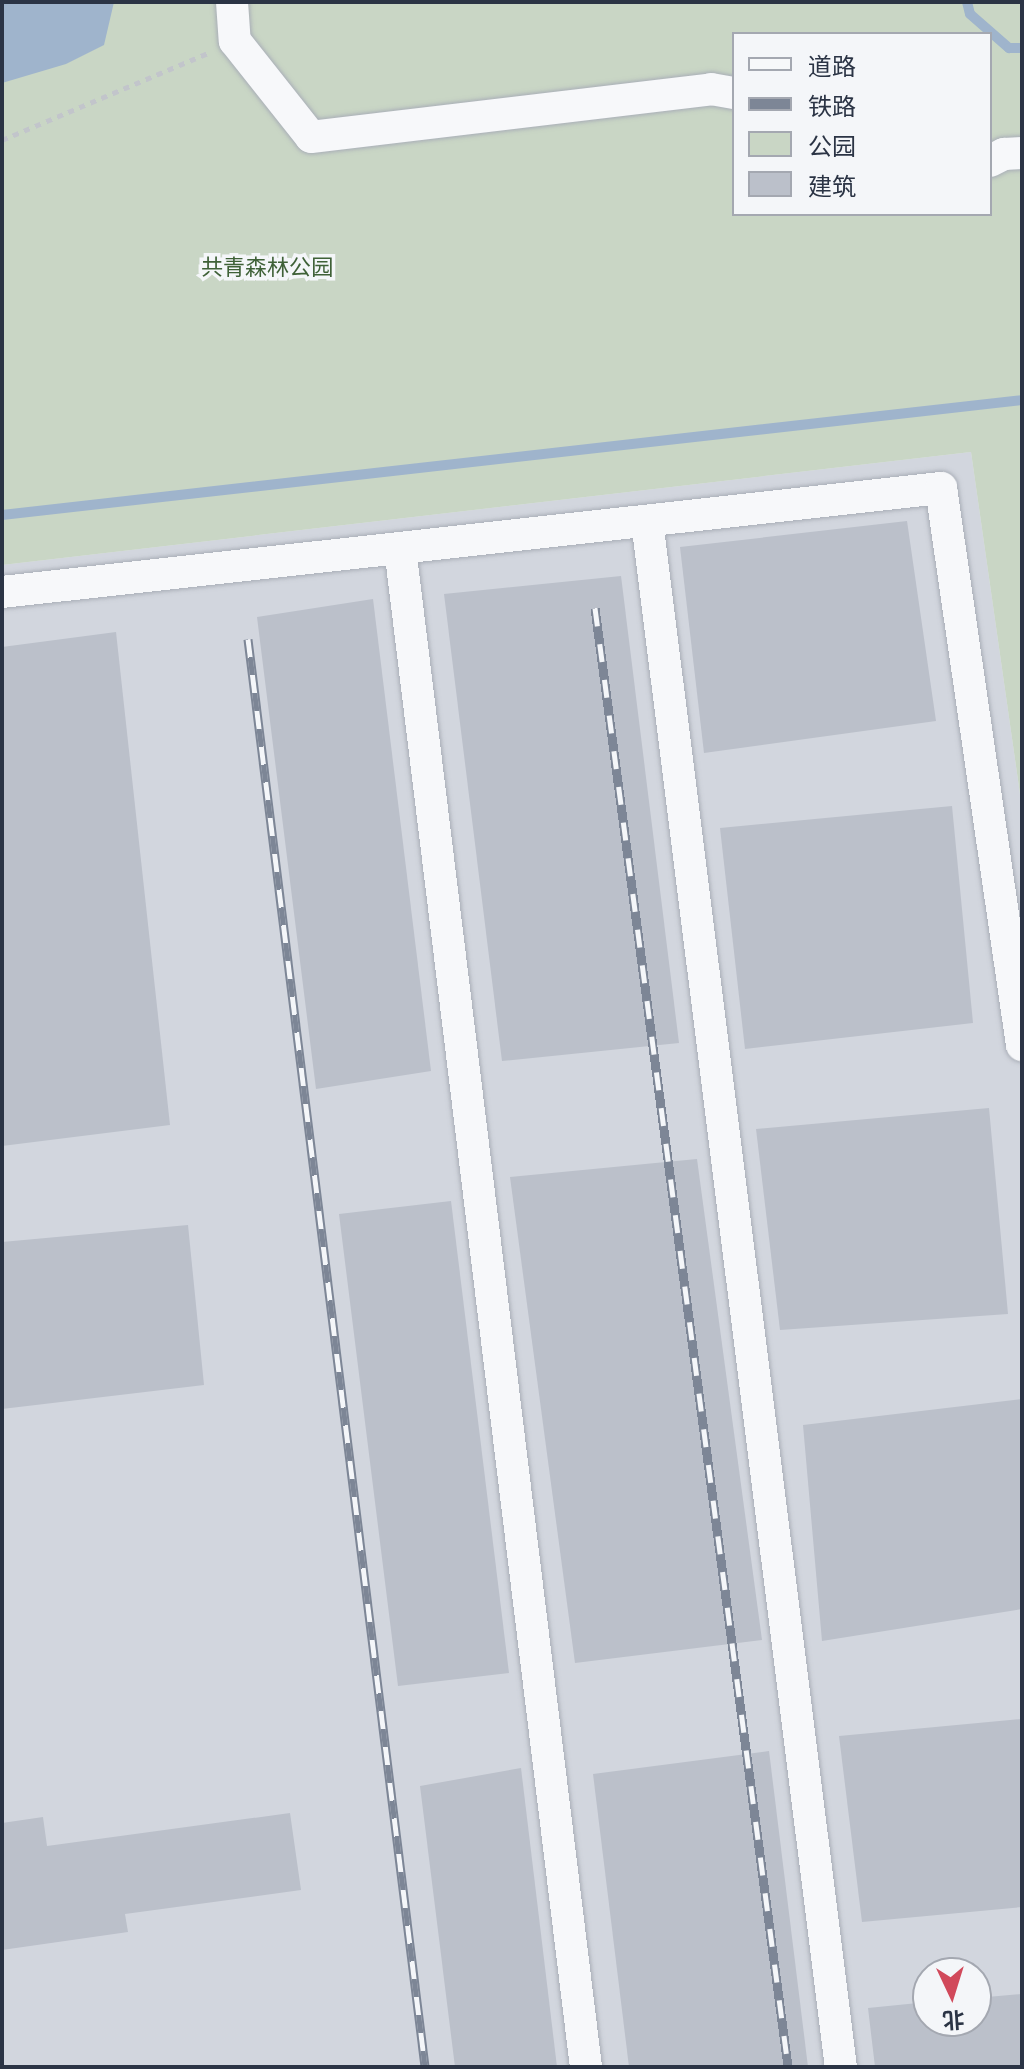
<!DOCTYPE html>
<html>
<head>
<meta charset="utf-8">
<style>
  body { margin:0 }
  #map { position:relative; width:1024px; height:2069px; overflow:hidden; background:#e4e7ec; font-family:Figtree,"Noto Sans SC",sans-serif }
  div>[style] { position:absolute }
  .built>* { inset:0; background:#d2d6de }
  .green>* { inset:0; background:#c9d6c5 }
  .water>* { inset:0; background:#9fb4cc }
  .stream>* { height:10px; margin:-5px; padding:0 5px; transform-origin:5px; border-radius:5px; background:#9fb4cc }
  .building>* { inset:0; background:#bbc0ca }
  .path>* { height:5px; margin-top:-2.5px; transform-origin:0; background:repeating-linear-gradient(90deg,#c2c5cb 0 6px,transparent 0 12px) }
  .roads { filter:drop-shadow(0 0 2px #a9aeb7) drop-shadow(0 0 2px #a9aeb7) }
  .minor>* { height:32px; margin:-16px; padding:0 16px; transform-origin:16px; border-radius:16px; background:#f7f8fa }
  .rail>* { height:9px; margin-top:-4.5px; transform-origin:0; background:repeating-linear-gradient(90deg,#f4f6f9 0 18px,#7d8696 0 36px); box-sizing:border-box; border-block:2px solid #7d8696 }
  span { translate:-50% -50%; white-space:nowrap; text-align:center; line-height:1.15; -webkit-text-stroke:7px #f4f6f9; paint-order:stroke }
  .park-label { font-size:22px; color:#3f6138 }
  .frame { position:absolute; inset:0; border:4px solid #2b3445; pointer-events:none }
  .legend { position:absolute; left:732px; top:32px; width:260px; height:184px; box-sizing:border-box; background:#f4f6f9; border:2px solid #a4a8b1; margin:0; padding:10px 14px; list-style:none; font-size:24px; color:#2b3445 }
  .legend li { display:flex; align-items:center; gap:16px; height:40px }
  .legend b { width:40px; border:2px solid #a4a8b1 }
  .north { position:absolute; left:912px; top:1957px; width:80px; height:80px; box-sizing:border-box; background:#f4f6f9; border:2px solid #a4a8b1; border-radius:50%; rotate:176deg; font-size:22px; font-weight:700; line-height:32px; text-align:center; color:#2b3445 }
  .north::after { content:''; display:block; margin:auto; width:28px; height:36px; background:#d1495b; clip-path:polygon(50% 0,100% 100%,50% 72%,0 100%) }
</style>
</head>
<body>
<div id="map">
  <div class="built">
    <i style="clip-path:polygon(evenodd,971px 452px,1022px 808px,1022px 2067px,2px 2067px,2px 565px,971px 452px,928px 1973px,976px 1973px,976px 2021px,928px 2021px,928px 1973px)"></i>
  </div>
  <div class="green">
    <i style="clip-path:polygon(evenodd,2px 2px,1022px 2px,1022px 808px,971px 452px,2px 565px,2px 2px,734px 34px,990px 34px,990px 214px,734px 214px,734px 34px)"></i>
  </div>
  <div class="water">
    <i style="clip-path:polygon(2px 2px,114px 2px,104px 45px,66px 64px,2px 83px)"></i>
  </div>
  <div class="stream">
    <i style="left:967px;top:2px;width:12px;rotate:76deg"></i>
    <i style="left:970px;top:14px;width:52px;rotate:41.1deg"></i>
    <i style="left:1009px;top:48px;width:13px"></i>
    <i style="left:2px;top:515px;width:1026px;rotate:-6.43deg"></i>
  </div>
  <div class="building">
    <i style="clip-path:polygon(907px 521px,936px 721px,704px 753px,680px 547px)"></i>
    <i style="clip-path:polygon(621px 576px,679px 1043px,502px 1061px,444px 594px)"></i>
    <i style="clip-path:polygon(373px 599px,431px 1071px,316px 1089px,257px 617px)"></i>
    <i style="clip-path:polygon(116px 632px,170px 1125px,2px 1146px,2px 647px)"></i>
    <i style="clip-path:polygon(952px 806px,973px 1023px,745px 1049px,720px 828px)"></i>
    <i style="clip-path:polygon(989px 1108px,1008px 1314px,780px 1330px,756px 1129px)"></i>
    <i style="clip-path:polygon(697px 1159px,762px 1640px,575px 1663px,510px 1177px)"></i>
    <i style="clip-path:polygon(451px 1201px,509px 1673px,398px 1686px,339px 1214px)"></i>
    <i style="clip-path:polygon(188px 1225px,204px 1385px,2px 1409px,2px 1242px)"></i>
    <i style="clip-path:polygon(1022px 1399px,1022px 1609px,822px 1641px,803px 1425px)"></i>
    <i style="clip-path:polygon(1022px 1719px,1022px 1907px,862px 1922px,839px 1736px)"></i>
    <i style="clip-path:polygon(769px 1751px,808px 2067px,629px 2067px,593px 1774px)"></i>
    <i style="clip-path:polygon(521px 1768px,557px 2067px,455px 2067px,420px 1786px)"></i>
    <i style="clip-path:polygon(290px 1813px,301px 1890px,125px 1914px,128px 1932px,2px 1950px,2px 1823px,43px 1817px,47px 1846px)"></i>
    <i style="clip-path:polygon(1022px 1994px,1022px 2067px,875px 2067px,868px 2008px,928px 2002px,928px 2021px,976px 2021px,976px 1998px)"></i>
  </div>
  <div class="path">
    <i style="left:2px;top:140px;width:224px;rotate:-22.9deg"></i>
  </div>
  <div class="roads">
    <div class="minor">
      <i style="left:232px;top:2px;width:39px;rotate:86deg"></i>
      <i style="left:235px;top:41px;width:122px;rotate:51.6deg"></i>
      <i style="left:311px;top:137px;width:403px;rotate:-6.8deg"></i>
      <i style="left:711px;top:89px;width:23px;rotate:10deg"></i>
      <i style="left:990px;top:161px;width:16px;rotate:-27deg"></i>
      <i style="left:1004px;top:154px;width:18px;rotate:-3deg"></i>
      <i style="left:647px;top:521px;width:1558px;rotate:82.85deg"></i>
      <i style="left:400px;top:548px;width:1530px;rotate:83.02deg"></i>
      <i style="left:2px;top:592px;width:945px;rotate:-6.32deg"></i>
      <i style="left:941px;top:488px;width:563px;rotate:81.73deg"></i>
    </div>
  </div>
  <div class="rail">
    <i style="left:595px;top:608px;width:1472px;rotate:82.46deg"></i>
    <i style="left:248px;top:639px;width:1439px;rotate:82.93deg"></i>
  </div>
  <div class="park-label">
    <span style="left:267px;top:268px">共青森林公园</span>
  </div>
  <div class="frame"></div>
  <ul class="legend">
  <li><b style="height:10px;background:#f7f8fa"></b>道路</li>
  <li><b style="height:10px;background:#7d8696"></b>铁路</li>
  <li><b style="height:22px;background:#c9d6c5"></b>公园</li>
  <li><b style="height:22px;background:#bbc0ca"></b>建筑</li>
  </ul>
  <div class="north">北</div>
</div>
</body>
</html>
